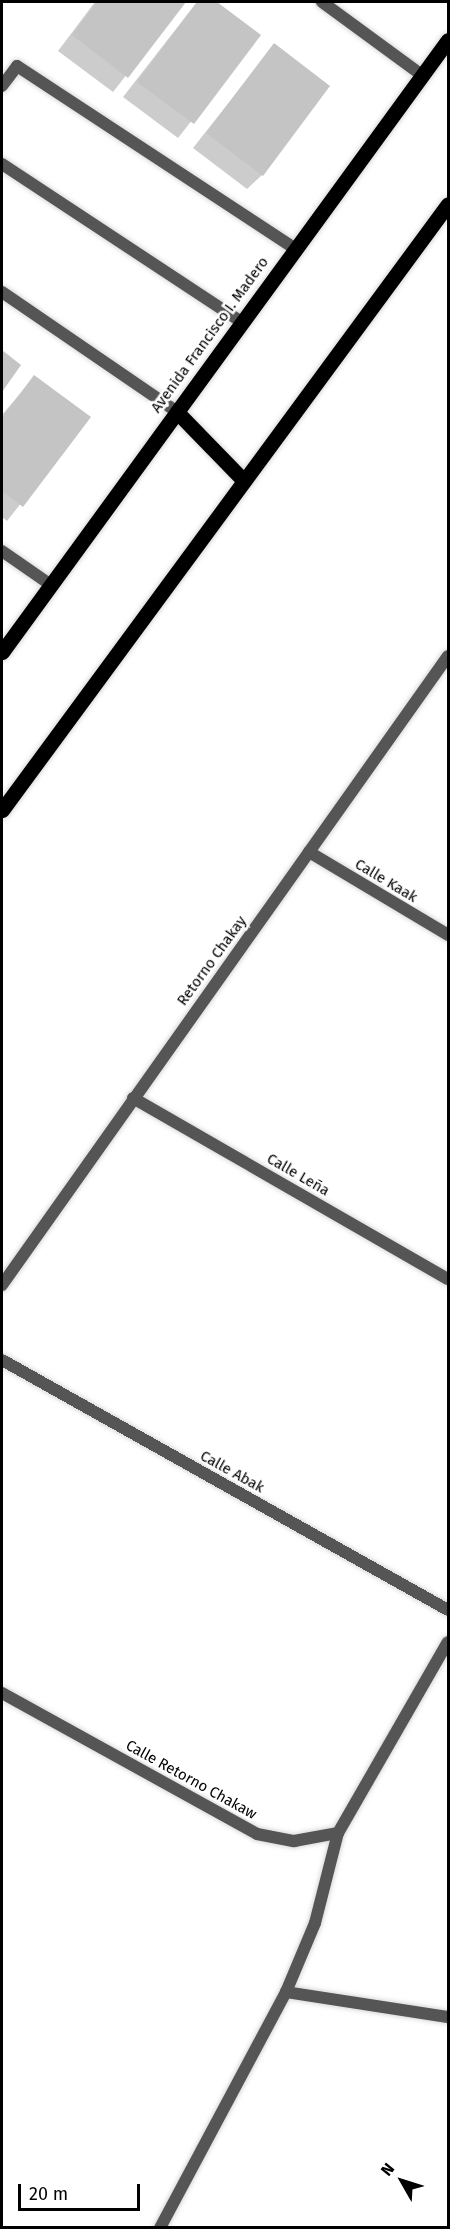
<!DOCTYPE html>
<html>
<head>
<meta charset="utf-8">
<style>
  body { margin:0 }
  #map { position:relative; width:450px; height:2229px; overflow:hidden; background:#fff; font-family:"Fira Sans",sans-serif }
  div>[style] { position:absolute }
  .shadow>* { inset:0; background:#0003 }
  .building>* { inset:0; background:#c4c4c4 }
  .roads { filter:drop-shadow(0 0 2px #dbdbdb) drop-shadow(0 0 2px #dbdbdb) }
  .lane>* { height:12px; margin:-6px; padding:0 6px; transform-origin:6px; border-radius:6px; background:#555 }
  .street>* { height:12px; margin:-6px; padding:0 6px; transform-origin:6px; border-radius:6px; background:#555 }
  .primary>* { height:15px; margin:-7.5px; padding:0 7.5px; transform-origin:7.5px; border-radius:7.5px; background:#000 }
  span { translate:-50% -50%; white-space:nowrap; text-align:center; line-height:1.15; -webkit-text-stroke:5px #fff; paint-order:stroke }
  .street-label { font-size:15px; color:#000 }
  .frame { position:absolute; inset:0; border:3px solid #000; pointer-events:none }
  .north { position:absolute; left:372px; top:2151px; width:60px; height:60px; -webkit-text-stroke:4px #fff; paint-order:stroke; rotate:309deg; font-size:16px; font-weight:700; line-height:24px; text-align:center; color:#000 }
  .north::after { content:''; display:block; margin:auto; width:21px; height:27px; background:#000; clip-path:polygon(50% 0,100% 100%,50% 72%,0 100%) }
  .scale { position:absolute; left:18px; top:2184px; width:122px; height:27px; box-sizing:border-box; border:3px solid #000; border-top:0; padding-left:8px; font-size:18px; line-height:21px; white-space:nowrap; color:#000; -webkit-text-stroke:4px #fff; paint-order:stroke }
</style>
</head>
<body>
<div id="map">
  <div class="shadow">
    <i style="clip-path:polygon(95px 2px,184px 2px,113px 92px,58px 51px)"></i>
    <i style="clip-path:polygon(197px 2px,215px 2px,259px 35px,178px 138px,123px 97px)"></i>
    <i style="clip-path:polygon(274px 45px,262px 175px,247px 189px,193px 148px)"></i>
    <i style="clip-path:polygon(2px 352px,19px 366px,2px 389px)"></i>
    <i style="clip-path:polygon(34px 377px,88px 418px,7px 521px,2px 517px,2px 415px)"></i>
  </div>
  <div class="building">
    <i style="clip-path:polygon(97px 2px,186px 2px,128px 78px,72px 35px)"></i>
    <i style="clip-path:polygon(197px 2px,217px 2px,261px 35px,194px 124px,137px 82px)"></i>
    <i style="clip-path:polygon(274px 43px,330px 86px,263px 176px,206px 133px)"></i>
    <i style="clip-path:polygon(2px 350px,21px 365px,2px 392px)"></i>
    <i style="clip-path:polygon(34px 375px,91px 417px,23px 507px,2px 491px,2px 418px)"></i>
  </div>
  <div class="roads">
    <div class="lane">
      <i style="left:322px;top:2px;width:125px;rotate:36.2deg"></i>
      <i style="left:2px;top:86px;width:25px;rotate:-53deg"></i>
      <i style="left:17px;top:66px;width:334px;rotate:33.3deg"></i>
      <i style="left:2px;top:164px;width:287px;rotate:33.4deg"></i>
      <i style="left:2px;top:292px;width:212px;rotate:34.4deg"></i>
      <i style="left:2px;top:551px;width:60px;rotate:34.8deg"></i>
    </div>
    <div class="street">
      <i style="left:309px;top:852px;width:162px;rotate:30.8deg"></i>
      <i style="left:133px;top:1098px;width:363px;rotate:29.9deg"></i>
      <i style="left:2px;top:1285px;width:771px;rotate:-54.66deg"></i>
      <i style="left:2px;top:1360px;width:511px;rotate:29.27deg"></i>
      <i style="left:2px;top:1693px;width:291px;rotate:28.9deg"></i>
      <i style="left:257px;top:1834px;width:38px;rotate:11deg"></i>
      <i style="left:294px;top:1841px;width:45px;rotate:-10.3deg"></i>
      <i style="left:286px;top:1992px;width:164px;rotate:8.8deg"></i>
      <i style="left:160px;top:2228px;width:268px;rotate:-61.9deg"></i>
      <i style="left:286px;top:1992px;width:75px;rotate:-67.2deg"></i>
      <i style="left:315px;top:1923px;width:93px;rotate:-75.7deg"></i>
      <i style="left:338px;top:1833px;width:220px;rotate:-60.1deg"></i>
    </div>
    <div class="primary">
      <i style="left:177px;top:412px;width:96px;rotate:45.8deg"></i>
      <i style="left:2px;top:652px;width:757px;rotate:-53.92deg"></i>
      <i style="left:2px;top:810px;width:752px;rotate:-53.65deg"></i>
    </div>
  </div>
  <div class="street-label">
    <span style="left:210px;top:335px;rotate:-54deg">Avenida Francisco I. Madero</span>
    <span style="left:386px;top:881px;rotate:31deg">Calle Kaak</span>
    <span style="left:212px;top:961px;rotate:-54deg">Retorno Chakay</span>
    <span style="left:298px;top:1175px;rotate:30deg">Calle Leña</span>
    <span style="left:232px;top:1472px;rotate:29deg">Calle Abak</span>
    <span style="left:191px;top:1780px;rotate:29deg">Calle Retorno Chakaw</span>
  </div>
  <div class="frame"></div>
  <div class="north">N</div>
  <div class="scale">20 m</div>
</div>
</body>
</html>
